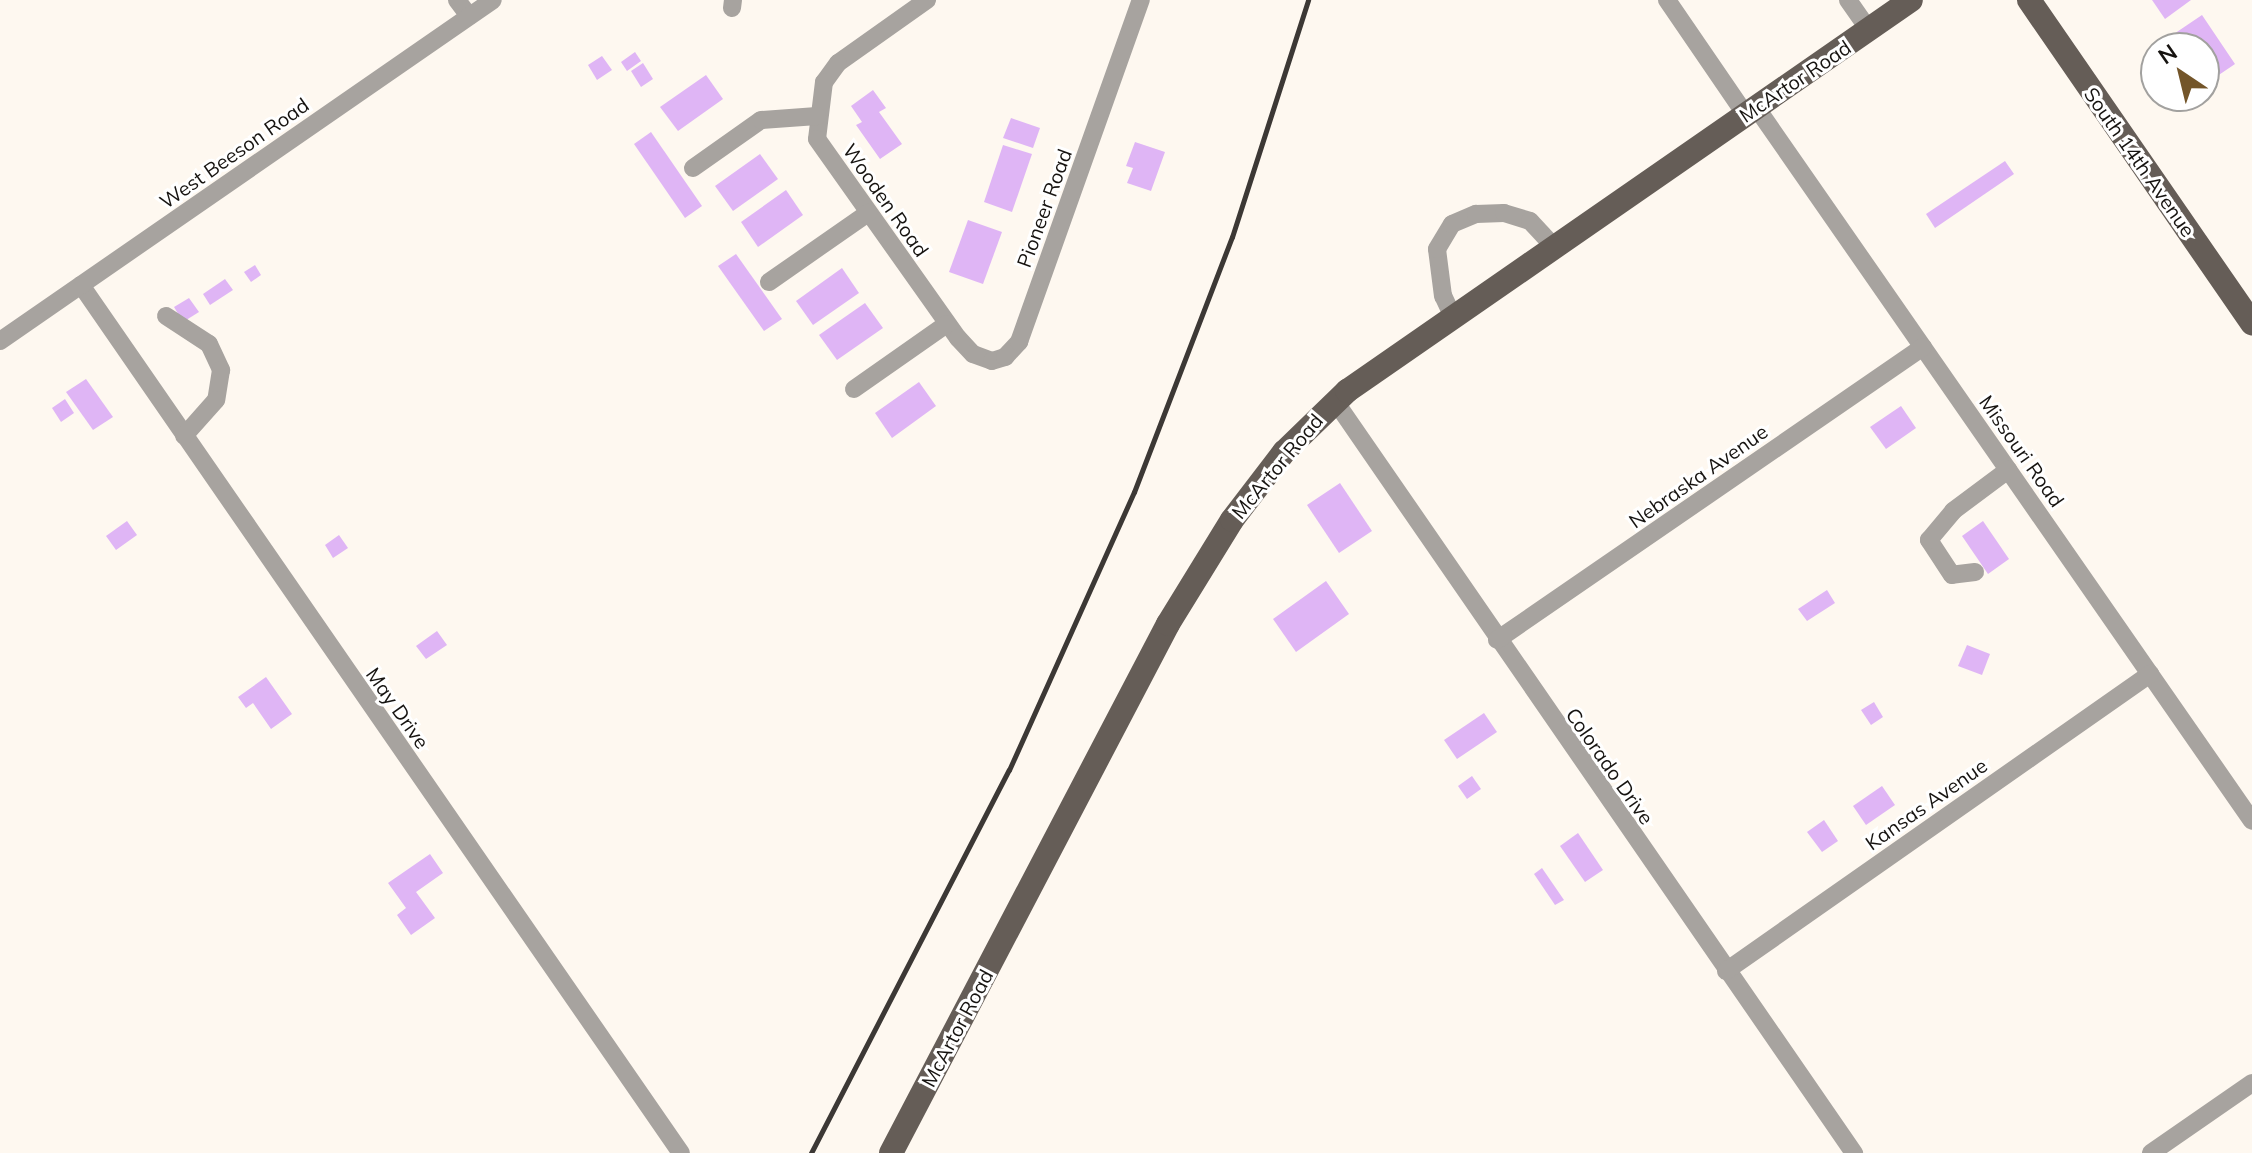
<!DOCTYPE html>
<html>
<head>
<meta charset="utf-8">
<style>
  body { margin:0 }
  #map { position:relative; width:2252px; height:1153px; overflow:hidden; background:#fef8f0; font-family:Mulish,sans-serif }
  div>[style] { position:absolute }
  .building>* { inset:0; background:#dfb5f5 }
  .minor>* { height:18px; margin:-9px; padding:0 9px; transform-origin:9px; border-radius:9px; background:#a7a39f }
  .major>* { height:24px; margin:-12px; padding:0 12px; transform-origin:12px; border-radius:12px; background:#655d57 }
  .rail>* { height:5px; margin:-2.5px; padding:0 2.5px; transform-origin:2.5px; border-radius:2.5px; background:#3c3835 }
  span { translate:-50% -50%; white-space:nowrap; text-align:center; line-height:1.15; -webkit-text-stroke:6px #fff; paint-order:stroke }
  .street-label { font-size:20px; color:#161310 }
  .north { position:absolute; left:2140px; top:32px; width:80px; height:80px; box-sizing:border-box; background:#fff; border:2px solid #a2a19f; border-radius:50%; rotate:325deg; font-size:22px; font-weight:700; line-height:32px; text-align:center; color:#161310 }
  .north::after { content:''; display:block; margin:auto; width:28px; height:36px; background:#735529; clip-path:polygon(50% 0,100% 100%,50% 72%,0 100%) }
</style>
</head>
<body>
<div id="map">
  <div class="building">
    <i style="clip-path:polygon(2152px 0,2191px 0,2165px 19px)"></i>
    <i style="clip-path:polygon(2202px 15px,2235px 64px,2204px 85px,2204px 48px,2167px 48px,2162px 42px)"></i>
    <i style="clip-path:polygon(635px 52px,641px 61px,627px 71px,621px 62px)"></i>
    <i style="clip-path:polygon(602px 56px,612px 70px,597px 80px,588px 65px)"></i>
    <i style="clip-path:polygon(643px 63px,653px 79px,641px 87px,631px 71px)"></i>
    <i style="clip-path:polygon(706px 75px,723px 99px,678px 131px,660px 107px)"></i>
    <i style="clip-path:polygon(873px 90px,886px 108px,879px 112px,902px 144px,880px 159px,856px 125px,862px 122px,851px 106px)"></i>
    <i style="clip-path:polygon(1011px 118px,1040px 128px,1033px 148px,1003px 138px)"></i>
    <i style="clip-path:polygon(651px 132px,702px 206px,685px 218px,634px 144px)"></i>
    <i style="clip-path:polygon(1135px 142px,1165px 152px,1151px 191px,1127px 183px,1133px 168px,1126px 166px)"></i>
    <i style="clip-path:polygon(1003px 145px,1032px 154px,1012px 212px,984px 202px)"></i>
    <i style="clip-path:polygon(760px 154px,778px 179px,733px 211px,715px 186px)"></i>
    <i style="clip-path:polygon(2005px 161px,2014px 174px,1935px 228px,1926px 214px)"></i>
    <i style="clip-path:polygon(786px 190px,803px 215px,758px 247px,741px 222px)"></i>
    <i style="clip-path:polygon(968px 220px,1002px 232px,983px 284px,949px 272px)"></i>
    <i style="clip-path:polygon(736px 254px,782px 319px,764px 331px,718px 266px)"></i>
    <i style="clip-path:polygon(255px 265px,261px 275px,251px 282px,244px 272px)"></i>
    <i style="clip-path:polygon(842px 268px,859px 293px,813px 325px,796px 301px)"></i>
    <i style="clip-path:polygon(225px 279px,233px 290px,210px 305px,203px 294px)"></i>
    <i style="clip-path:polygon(189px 298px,199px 312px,183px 322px,174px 307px)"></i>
    <i style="clip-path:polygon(865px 303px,883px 328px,837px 360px,819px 335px)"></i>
    <i style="clip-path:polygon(86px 379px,113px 417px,93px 430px,66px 392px)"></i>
    <i style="clip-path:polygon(919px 382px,936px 406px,892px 438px,875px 413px)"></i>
    <i style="clip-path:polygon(65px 399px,74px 413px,61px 422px,52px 408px)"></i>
    <i style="clip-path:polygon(1901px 406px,1916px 428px,1886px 449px,1870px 427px)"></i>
    <i style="clip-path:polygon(1340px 483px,1372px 531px,1339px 553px,1307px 505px)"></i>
    <i style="clip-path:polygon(127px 521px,137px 535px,116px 550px,106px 536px)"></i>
    <i style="clip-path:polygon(1983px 521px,2009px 559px,1988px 574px,1962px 536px)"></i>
    <i style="clip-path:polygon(339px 535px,348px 548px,333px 558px,325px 545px)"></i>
    <i style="clip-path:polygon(1326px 581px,1349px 614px,1296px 652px,1273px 619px)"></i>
    <i style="clip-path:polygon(1827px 590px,1835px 603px,1807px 621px,1798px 609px)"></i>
    <i style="clip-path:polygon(437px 631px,447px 645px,426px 659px,416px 646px)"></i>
    <i style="clip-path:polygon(1967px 645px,1990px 654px,1982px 675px,1958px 666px)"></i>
    <i style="clip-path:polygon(266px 677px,292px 714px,271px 729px,253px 703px,246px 708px,238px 697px)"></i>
    <i style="clip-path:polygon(1874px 702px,1883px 717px,1871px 725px,1861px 710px)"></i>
    <i style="clip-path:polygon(1484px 713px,1497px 732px,1457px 759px,1444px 740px)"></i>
    <i style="clip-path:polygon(1472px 776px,1481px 789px,1467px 799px,1458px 786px)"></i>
    <i style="clip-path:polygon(1882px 786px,1895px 805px,1866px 825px,1853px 806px)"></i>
    <i style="clip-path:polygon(1824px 820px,1838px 841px,1822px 852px,1807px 832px)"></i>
    <i style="clip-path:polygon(1578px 833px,1603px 870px,1585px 882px,1560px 846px)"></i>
    <i style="clip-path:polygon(430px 854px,443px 873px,416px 892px,435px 918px,411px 935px,397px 915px,406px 908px,388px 883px)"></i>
    <i style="clip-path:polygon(1542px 868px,1564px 900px,1555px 905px,1534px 874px)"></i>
  </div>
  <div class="minor">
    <i style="left:457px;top:0;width:20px;rotate:53deg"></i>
    <i style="left:927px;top:0;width:109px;rotate:144.7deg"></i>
    <i style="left:838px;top:63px;width:24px;rotate:126deg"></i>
    <i style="left:824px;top:82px;width:57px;rotate:97deg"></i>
    <i style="left:817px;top:139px;width:244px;rotate:54.7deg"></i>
    <i style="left:958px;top:338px;width:22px;rotate:47deg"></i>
    <i style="left:973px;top:354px;width:20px;rotate:20deg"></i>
    <i style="left:992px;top:361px;width:14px;rotate:-17deg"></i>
    <i style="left:1005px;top:357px;width:21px;rotate:-47deg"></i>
    <i style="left:1019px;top:342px;width:363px;rotate:-70.4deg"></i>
    <i style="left:1667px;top:0;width:138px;rotate:55.6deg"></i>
    <i style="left:1848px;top:0;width:37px;rotate:55deg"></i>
    <i style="left:732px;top:8px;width:8px;rotate:-83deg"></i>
    <i style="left:1756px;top:107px;width:869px;rotate:55.21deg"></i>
    <i style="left:693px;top:168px;width:83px;rotate:-35.2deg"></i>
    <i style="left:761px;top:120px;width:56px;rotate:-4.1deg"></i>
    <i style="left:769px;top:282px;width:121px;rotate:-34.9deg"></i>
    <i style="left:81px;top:285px;width:1055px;rotate:55.35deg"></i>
    <i style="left:166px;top:316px;width:51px;rotate:33.1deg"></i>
    <i style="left:209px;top:344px;width:29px;rotate:65deg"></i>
    <i style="left:221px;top:370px;width:30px;rotate:99deg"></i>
    <i style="left:216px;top:400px;width:48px;rotate:131.6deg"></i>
    <i style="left:1453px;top:317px;width:23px;rotate:-115deg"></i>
    <i style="left:1443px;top:296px;width:47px;rotate:-97.3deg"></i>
    <i style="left:1437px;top:249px;width:29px;rotate:-59deg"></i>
    <i style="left:1452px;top:224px;width:26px;rotate:-23deg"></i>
    <i style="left:1476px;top:214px;width:28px;rotate:-2deg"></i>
    <i style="left:1504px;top:213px;width:27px;rotate:17deg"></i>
    <i style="left:1530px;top:221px;width:35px;rotate:47deg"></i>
    <i style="left:0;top:341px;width:599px;rotate:-34.67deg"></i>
    <i style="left:854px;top:389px;width:113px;rotate:-35deg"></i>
    <i style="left:1335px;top:401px;width:914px;rotate:55.39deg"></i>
    <i style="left:1975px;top:572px;width:23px;rotate:173deg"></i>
    <i style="left:1952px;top:575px;width:42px;rotate:-123.3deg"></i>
    <i style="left:1929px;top:540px;width:38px;rotate:-50deg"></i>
    <i style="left:1953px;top:511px;width:69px;rotate:-36.7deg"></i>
    <i style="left:1497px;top:640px;width:517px;rotate:-34.52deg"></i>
    <i style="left:1726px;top:971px;width:518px;rotate:-35.01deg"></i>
    <i style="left:2151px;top:1153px;width:123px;rotate:-34.7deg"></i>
  </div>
  <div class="major">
    <i style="left:2029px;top:0;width:393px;rotate:55.4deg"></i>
    <i style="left:891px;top:1153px;width:597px;rotate:-62.36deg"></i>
    <i style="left:1168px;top:624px;width:122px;rotate:-58.4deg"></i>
    <i style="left:1232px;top:520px;width:86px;rotate:-52.6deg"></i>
    <i style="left:1284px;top:452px;width:88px;rotate:-44.1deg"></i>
    <i style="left:1347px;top:391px;width:686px;rotate:-34.73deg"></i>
  </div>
  <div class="rail">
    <i style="left:811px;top:1153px;width:431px;rotate:-62.7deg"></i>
    <i style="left:1009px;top:770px;width:305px;rotate:-65.8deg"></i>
    <i style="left:1134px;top:492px;width:273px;rotate:-69deg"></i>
    <i style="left:1232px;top:237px;width:249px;rotate:-72.2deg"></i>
  </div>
  <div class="street-label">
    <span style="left:1795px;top:81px;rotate:-34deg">McArtor Road</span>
    <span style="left:234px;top:153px;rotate:-35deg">West Beeson Road</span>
    <span style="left:2140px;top:162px;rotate:55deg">South 14th Avenue</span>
    <span style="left:886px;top:200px;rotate:55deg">Wooden Road</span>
    <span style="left:1044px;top:208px;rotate:-70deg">Pioneer Road</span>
    <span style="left:2022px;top:451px;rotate:55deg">Missouri Road</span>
    <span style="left:1277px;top:466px;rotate:-50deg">McArtor Road</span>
    <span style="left:1698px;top:476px;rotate:-35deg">Nebraska Avenue</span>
    <span style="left:398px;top:708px;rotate:55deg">May Drive</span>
    <span style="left:1610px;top:766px;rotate:55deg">Colorado Drive</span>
    <span style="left:1926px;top:804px;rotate:-35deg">Kansas Avenue</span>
    <span style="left:957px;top:1028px;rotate:-62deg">McArtor Road</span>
  </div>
  <div class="north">N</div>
</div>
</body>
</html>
